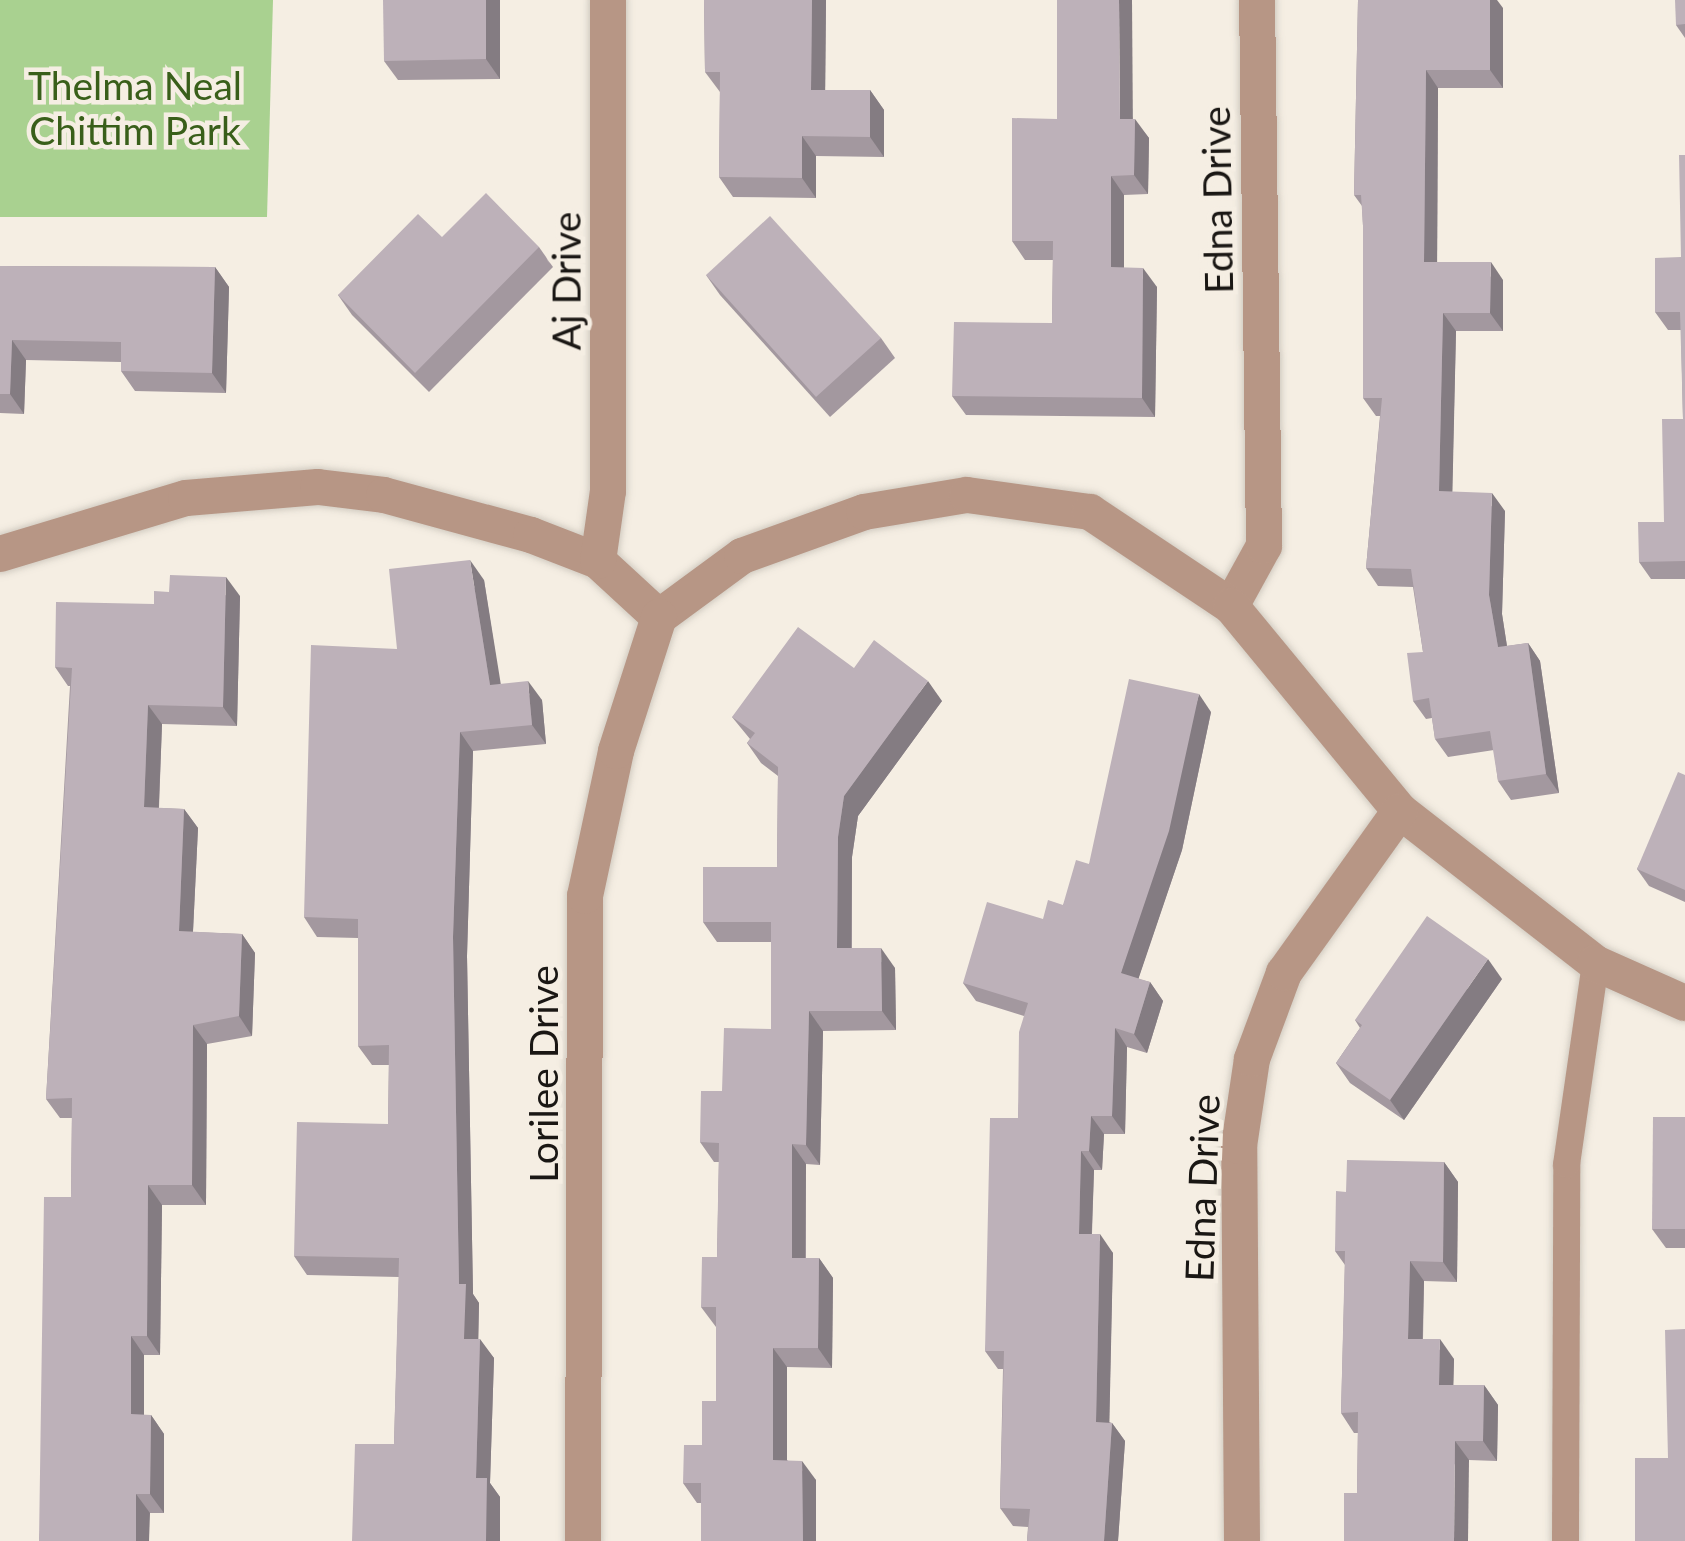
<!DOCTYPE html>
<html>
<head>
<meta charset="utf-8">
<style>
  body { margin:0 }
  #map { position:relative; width:1685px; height:1541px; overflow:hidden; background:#f5eee3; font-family:Lato,sans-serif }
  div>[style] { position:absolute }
  .green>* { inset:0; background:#a9d190 }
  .roads { filter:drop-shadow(0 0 3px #d2ccc2) drop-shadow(0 0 3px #d2ccc2) }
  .lane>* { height:27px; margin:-13.5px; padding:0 13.5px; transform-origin:13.5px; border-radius:13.5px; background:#b79685 }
  .street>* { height:36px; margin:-18px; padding:0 18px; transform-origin:18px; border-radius:18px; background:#b79685 }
  .wall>* { inset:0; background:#a3989f }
  .shaded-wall>* { inset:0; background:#847c82 }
  .building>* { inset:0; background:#bdb1b9 }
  span { translate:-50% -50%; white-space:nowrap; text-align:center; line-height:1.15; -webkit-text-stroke:9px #f5eee3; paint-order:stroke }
  .park-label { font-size:39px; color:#395f1a }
  .street-label { font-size:39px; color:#1a1714 }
</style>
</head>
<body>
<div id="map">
  <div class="green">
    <i style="clip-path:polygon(0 0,273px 0,267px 217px,0 217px)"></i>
  </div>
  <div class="roads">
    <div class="lane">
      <i style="left:1565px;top:1541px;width:377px;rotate:-89.8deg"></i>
      <i style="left:1566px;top:1164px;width:203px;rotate:-81.8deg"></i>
    </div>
    <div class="street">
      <i style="left:0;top:554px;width:194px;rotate:-16.8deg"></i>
      <i style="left:186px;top:498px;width:132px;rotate:-4.8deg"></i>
      <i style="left:318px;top:487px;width:66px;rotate:6.9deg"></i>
      <i style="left:384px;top:495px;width:152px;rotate:15.2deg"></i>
      <i style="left:531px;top:535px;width:72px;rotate:21.2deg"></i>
      <i style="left:598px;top:561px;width:83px;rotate:42.6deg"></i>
      <i style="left:598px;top:561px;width:71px;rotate:-81.9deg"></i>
      <i style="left:608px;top:491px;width:491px;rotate:-90deg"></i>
      <i style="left:1231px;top:606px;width:68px;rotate:-61.2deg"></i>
      <i style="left:1264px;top:546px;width:546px;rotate:-90.73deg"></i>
      <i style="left:659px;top:617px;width:103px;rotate:-36.3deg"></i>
      <i style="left:742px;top:556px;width:130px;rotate:-19.8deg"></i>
      <i style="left:864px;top:512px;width:104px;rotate:-9.4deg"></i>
      <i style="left:967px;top:495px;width:124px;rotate:7.9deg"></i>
      <i style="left:1090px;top:512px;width:169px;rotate:33.7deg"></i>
      <i style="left:1231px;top:606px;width:266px;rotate:50.5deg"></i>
      <i style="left:1400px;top:811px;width:247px;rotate:37.9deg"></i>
      <i style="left:1595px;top:963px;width:98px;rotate:24deg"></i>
      <i style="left:583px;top:1541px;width:645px;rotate:-89.82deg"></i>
      <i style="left:585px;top:896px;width:148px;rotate:-77.9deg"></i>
      <i style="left:616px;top:751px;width:141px;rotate:-72.2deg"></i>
      <i style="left:1242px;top:1541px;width:395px;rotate:-90.4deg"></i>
      <i style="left:1239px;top:1146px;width:88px;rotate:-81.5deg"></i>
      <i style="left:1252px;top:1059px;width:92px;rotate:-69.6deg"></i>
      <i style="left:1284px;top:973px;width:199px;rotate:-54.4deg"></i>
    </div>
  </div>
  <div class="wall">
    <i style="clip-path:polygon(500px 0,500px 79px,398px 80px,384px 61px)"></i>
    <i style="clip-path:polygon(704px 0,826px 0,825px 90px,870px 90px,884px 110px,884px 157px,816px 156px,816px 198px,733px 197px,719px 177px,720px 92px,705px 72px)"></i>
    <i style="clip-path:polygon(1358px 0,1503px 8px,1503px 88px,1438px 88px,1437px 262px,1503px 280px,1503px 331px,1456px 331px,1452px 492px,1505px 511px,1502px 614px,1507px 646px,1528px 643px,1540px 661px,1559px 793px,1511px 800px,1498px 781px,1494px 750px,1448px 757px,1435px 739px,1432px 718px,1426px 719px,1413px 701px,1423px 652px,1413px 587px,1378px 586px,1366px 568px,1380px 416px,1376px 416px,1363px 398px,1363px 226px,1362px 206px,1354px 195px)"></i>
    <i style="clip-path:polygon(1685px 0,1685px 38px,1676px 25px)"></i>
    <i style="clip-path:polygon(1133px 119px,1149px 138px,1148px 194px,1124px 195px,1124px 268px,1157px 287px,1155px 417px,966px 415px,952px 396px,1052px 323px,1053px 260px,1025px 260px,1012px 241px)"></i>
    <i style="clip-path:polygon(1685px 155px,1685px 579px,1651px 579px,1639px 562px,1664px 522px,1683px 419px,1681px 330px,1668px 330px,1655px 312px,1681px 257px)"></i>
    <i style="clip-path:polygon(442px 237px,539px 247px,553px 267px,429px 392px,352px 315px,338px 295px)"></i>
    <i style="clip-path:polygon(0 266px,215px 267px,229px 287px,226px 393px,135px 391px,121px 371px,121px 362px,26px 360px,24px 414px,0 413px)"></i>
    <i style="clip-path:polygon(706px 275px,881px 338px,895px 358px,830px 417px,720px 295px)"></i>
    <i style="clip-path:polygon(484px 580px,500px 684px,542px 700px,546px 744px,473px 751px,467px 956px,473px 1294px,479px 1303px,478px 1339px,494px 1358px,490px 1483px,500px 1497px,500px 1541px,352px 1541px,394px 1444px,399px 1277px,307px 1275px,294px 1256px,388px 1124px,389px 1065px,372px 1065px,358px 1046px,358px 938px,317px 937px,304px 917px,397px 649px)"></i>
    <i style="clip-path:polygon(169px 592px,240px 596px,237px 726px,162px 724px,159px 808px,184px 809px,198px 828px,193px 932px,242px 934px,255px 953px,252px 1036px,207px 1044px,206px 1205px,162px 1205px,160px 1355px,144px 1355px,144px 1415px,151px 1415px,164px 1434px,164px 1513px,150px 1513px,39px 1541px,71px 1197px,72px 1118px,60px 1118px,46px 1099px,70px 686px,68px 686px,55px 667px,154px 604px)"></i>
    <i style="clip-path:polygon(854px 668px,942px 701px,858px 816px,852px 857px,852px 948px,895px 968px,896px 1030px,823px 1031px,820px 1165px,806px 1164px,806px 1258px,819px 1258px,833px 1278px,832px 1368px,787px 1367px,787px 1460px,816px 1480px,816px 1541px,701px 1541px,701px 1503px,697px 1503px,683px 1483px,702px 1445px,716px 1401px,716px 1327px,701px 1307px,717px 1257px,719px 1162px,714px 1162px,700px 1142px,722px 1091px,771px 1029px,771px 942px,717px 942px,703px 922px,777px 867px,778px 776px,761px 763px,747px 743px,750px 739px,732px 717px)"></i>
    <i style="clip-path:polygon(1211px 712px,1182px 850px,1138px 979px,1150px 982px,1163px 1001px,1147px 1053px,1127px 1047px,1125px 1134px,1104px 1134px,1102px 1170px,1094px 1170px,1092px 1234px,1113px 1253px,1109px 1422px,1112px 1423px,1125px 1441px,1118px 1541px,1027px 1541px,1028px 1527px,1013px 1526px,1000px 1508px,1003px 1369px,998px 1369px,985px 1351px,1018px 1118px,1024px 1016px,976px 1001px,963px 983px,1063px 905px,1089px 864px)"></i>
    <i style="clip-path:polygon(1685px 775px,1685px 902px,1649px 886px,1637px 869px)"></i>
    <i style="clip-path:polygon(1502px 979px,1404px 1120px,1350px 1083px,1336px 1063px,1360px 1028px,1355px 1020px)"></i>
    <i style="clip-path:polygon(1685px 1117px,1685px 1248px,1666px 1248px,1652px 1229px)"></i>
    <i style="clip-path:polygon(1444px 1162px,1458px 1182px,1457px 1282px,1424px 1281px,1423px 1339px,1454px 1359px,1453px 1385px,1484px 1385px,1498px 1405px,1497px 1461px,1469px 1460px,1357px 1493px,1358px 1433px,1354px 1433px,1341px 1413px,1345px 1265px,1335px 1251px,1346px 1192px)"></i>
  </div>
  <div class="shaded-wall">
    <i style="clip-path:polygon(486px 0,500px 0,500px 79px,486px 59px)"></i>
    <i style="clip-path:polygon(812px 0,826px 0,825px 110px,811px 90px)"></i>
    <i style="clip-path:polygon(1119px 0,1132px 0,1133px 138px,1120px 119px)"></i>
    <i style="clip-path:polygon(1490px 0,1497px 0,1503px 8px,1503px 88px,1490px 70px)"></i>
    <i style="clip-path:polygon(1426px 70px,1438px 88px,1437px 280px,1424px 262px)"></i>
    <i style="clip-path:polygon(870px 90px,884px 110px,884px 157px,870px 137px)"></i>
    <i style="clip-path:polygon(1135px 119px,1149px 138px,1148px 194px,1134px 175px)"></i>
    <i style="clip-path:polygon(802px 136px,816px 156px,816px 198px,802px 178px)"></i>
    <i style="clip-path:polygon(1111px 176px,1124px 195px,1124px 286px,1111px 267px)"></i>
    <i style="clip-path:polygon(1491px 262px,1503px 280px,1503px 331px,1490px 313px)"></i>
    <i style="clip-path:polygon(215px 267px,229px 287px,226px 393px,212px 373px)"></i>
    <i style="clip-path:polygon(1143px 268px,1157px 287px,1155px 417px,1142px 398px)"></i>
    <i style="clip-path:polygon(1443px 313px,1456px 331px,1452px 510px,1439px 491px)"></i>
    <i style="clip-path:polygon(12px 340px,26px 360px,24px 414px,10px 394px)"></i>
    <i style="clip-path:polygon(1492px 493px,1505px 511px,1502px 614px,1510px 666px,1498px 647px,1489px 595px)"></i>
    <i style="clip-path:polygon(470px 560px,484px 580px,504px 704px,490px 685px)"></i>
    <i style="clip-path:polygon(226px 577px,240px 596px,237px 726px,223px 707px)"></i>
    <i style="clip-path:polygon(1528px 643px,1540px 661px,1559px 793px,1546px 774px)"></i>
    <i style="clip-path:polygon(528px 681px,542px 700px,546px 744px,532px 725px)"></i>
    <i style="clip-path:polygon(928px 681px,942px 701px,858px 816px,852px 857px,851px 968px,837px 948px,838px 837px,844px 796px)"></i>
    <i style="clip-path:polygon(1199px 694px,1211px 712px,1182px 850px,1134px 992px,1121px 973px)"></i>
    <i style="clip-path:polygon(148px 705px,162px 724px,158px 826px,144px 807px)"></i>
    <i style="clip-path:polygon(460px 732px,473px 751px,467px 956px,473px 1294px,479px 1303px,478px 1358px,464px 1339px,459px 1284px,453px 937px)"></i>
    <i style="clip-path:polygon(184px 809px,198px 828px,192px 951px,179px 931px)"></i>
    <i style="clip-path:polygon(242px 934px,255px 953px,252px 1036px,239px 1016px)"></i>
    <i style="clip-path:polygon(881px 948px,895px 968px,896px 1030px,882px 1011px)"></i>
    <i style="clip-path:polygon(1488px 959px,1502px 979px,1404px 1120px,1390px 1100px)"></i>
    <i style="clip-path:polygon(1150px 982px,1163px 1001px,1147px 1053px,1134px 1034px)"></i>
    <i style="clip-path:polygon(809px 1011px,823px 1031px,820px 1165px,806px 1145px)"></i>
    <i style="clip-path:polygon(193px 1025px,207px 1044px,206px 1205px,192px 1185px)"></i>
    <i style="clip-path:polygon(1115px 1028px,1127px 1047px,1125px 1134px,1112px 1116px)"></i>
    <i style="clip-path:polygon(1091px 1116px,1104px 1134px,1102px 1170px,1089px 1151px)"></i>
    <i style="clip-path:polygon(792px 1144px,806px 1164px,805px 1277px,792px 1258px)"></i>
    <i style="clip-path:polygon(1081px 1151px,1094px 1170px,1091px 1252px,1079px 1234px)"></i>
    <i style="clip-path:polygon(1444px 1162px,1458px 1182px,1457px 1282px,1443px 1262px)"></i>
    <i style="clip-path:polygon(148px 1185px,162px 1205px,160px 1355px,147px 1336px)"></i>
    <i style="clip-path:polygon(1100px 1234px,1113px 1253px,1109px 1440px,1096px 1422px)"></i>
    <i style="clip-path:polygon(819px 1258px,833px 1278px,832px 1368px,818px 1348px)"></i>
    <i style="clip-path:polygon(1410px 1261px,1424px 1281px,1422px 1358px,1408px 1339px)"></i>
    <i style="clip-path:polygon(131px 1336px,144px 1355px,144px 1434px,131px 1414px)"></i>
    <i style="clip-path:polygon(480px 1339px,494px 1358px,490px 1483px,500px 1497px,500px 1541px,486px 1541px,476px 1478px)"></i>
    <i style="clip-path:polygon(1440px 1339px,1454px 1359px,1453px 1404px,1439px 1385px)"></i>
    <i style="clip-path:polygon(773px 1348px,787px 1367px,787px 1480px,773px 1460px)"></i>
    <i style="clip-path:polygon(1484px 1385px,1498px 1405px,1497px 1461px,1483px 1441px)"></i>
    <i style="clip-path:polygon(151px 1415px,164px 1434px,164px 1513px,150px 1494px)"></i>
    <i style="clip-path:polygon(1112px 1423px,1125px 1441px,1118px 1541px,1104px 1541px)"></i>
    <i style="clip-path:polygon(1455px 1441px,1469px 1460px,1468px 1541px,1454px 1541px)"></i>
    <i style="clip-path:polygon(802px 1461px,816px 1480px,816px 1541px,803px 1541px)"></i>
    <i style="clip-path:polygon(136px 1494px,150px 1513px,149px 1541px,136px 1541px)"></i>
  </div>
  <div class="building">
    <i style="clip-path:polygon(383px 0,486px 0,486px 59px,384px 61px)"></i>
    <i style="clip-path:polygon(704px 0,812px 0,811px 90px,870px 90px,870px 137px,802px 136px,802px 178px,719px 177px,720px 72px,705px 72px)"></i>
    <i style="clip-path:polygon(1057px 0,1119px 0,1120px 119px,1135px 119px,1134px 175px,1111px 176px,1111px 267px,1143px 268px,1142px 398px,952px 396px,954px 322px,1052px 323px,1053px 241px,1012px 241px,1012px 118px,1057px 119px)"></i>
    <i style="clip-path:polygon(1358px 0,1490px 0,1490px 70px,1426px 70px,1424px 262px,1491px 262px,1490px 313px,1443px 313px,1439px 491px,1492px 493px,1489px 595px,1498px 647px,1528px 643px,1546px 774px,1498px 781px,1490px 731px,1435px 739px,1429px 698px,1413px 701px,1407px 653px,1423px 652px,1411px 569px,1366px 568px,1382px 398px,1363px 398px,1363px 226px,1361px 195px,1354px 195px)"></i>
    <i style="clip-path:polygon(1675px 0,1685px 0,1685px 24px,1676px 25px)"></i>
    <i style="clip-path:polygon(1679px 155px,1685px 155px,1685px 561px,1639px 562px,1638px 522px,1664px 522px,1662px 419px,1683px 419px,1680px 312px,1655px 312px,1655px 258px,1681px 257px)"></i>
    <i style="clip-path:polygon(486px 193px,539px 247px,415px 373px,338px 295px,418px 214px,442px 237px)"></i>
    <i style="clip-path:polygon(770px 216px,881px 338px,816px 397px,706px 275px)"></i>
    <i style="clip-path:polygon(0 266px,215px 267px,212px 373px,121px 371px,121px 342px,12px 340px,10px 394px,0 394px)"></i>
    <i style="clip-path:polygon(470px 560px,490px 685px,528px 681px,532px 725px,460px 732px,453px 937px,459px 1284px,466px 1284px,464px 1339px,480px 1339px,476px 1478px,487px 1478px,486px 1541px,352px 1541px,355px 1444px,394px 1444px,399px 1258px,294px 1256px,297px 1122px,388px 1124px,389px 1045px,358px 1046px,358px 919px,304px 917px,311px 645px,397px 649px,389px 569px)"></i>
    <i style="clip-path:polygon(170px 575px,226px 577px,223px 707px,148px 705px,144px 807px,184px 809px,179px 931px,242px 934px,239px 1016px,193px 1025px,192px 1185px,148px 1185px,147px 1336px,131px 1336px,131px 1414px,151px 1415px,150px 1494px,136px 1494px,136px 1541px,39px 1541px,44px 1197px,71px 1197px,72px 1098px,46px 1099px,72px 668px,55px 667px,56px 602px,154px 604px,154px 591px,169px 592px)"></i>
    <i style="clip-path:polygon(798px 627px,854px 668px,874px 640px,928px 681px,844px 796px,838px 837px,837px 948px,881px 948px,882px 1011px,809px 1011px,806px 1145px,792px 1144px,792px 1258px,819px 1258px,818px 1348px,773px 1348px,773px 1460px,802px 1461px,803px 1541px,701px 1541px,701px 1483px,683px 1483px,684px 1445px,702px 1445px,702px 1401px,716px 1401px,716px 1307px,701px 1307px,702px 1257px,717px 1257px,719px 1143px,700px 1142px,701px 1091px,722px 1091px,724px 1028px,771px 1029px,771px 922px,703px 922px,703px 867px,777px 867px,778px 767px,747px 743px,755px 733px,732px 717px)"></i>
    <i style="clip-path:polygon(1129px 679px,1199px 694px,1169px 831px,1121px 973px,1150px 982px,1134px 1034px,1115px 1028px,1112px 1116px,1091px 1116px,1089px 1151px,1081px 1151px,1079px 1234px,1100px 1234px,1096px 1422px,1112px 1423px,1104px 1541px,1027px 1541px,1030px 1509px,1000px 1508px,1004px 1351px,985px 1351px,990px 1118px,1018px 1118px,1019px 1032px,1028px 1003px,963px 983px,987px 902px,1043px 919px,1048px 900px,1063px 905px,1076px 860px,1089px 864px)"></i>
    <i style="clip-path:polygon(1678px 772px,1685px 775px,1685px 890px,1637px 869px)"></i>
    <i style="clip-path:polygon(1427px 916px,1488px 959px,1390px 1100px,1336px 1063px,1362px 1025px,1355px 1020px)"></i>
    <i style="clip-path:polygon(1653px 1117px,1685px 1117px,1685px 1229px,1652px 1229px)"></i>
    <i style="clip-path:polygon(1347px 1160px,1444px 1162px,1443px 1262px,1410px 1261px,1408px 1339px,1440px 1339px,1439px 1385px,1484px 1385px,1483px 1441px,1455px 1441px,1454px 1541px,1344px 1541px,1344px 1493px,1357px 1493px,1358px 1412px,1341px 1413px,1345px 1251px,1335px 1251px,1336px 1191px,1346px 1192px)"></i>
    <i style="clip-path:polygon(1685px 1329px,1685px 1541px,1635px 1541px,1635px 1458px,1668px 1458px,1665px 1330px)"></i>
  </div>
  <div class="park-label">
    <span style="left:135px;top:108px">Thelma Neal<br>Chittim Park</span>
  </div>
  <div class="street-label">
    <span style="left:1217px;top:200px;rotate:-91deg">Edna Drive</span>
    <span style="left:566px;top:281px;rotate:-90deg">Aj Drive</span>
    <span style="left:543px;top:1074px;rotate:-90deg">Lorilee Drive</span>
    <span style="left:1202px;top:1188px;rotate:-88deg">Edna Drive</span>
  </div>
</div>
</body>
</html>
